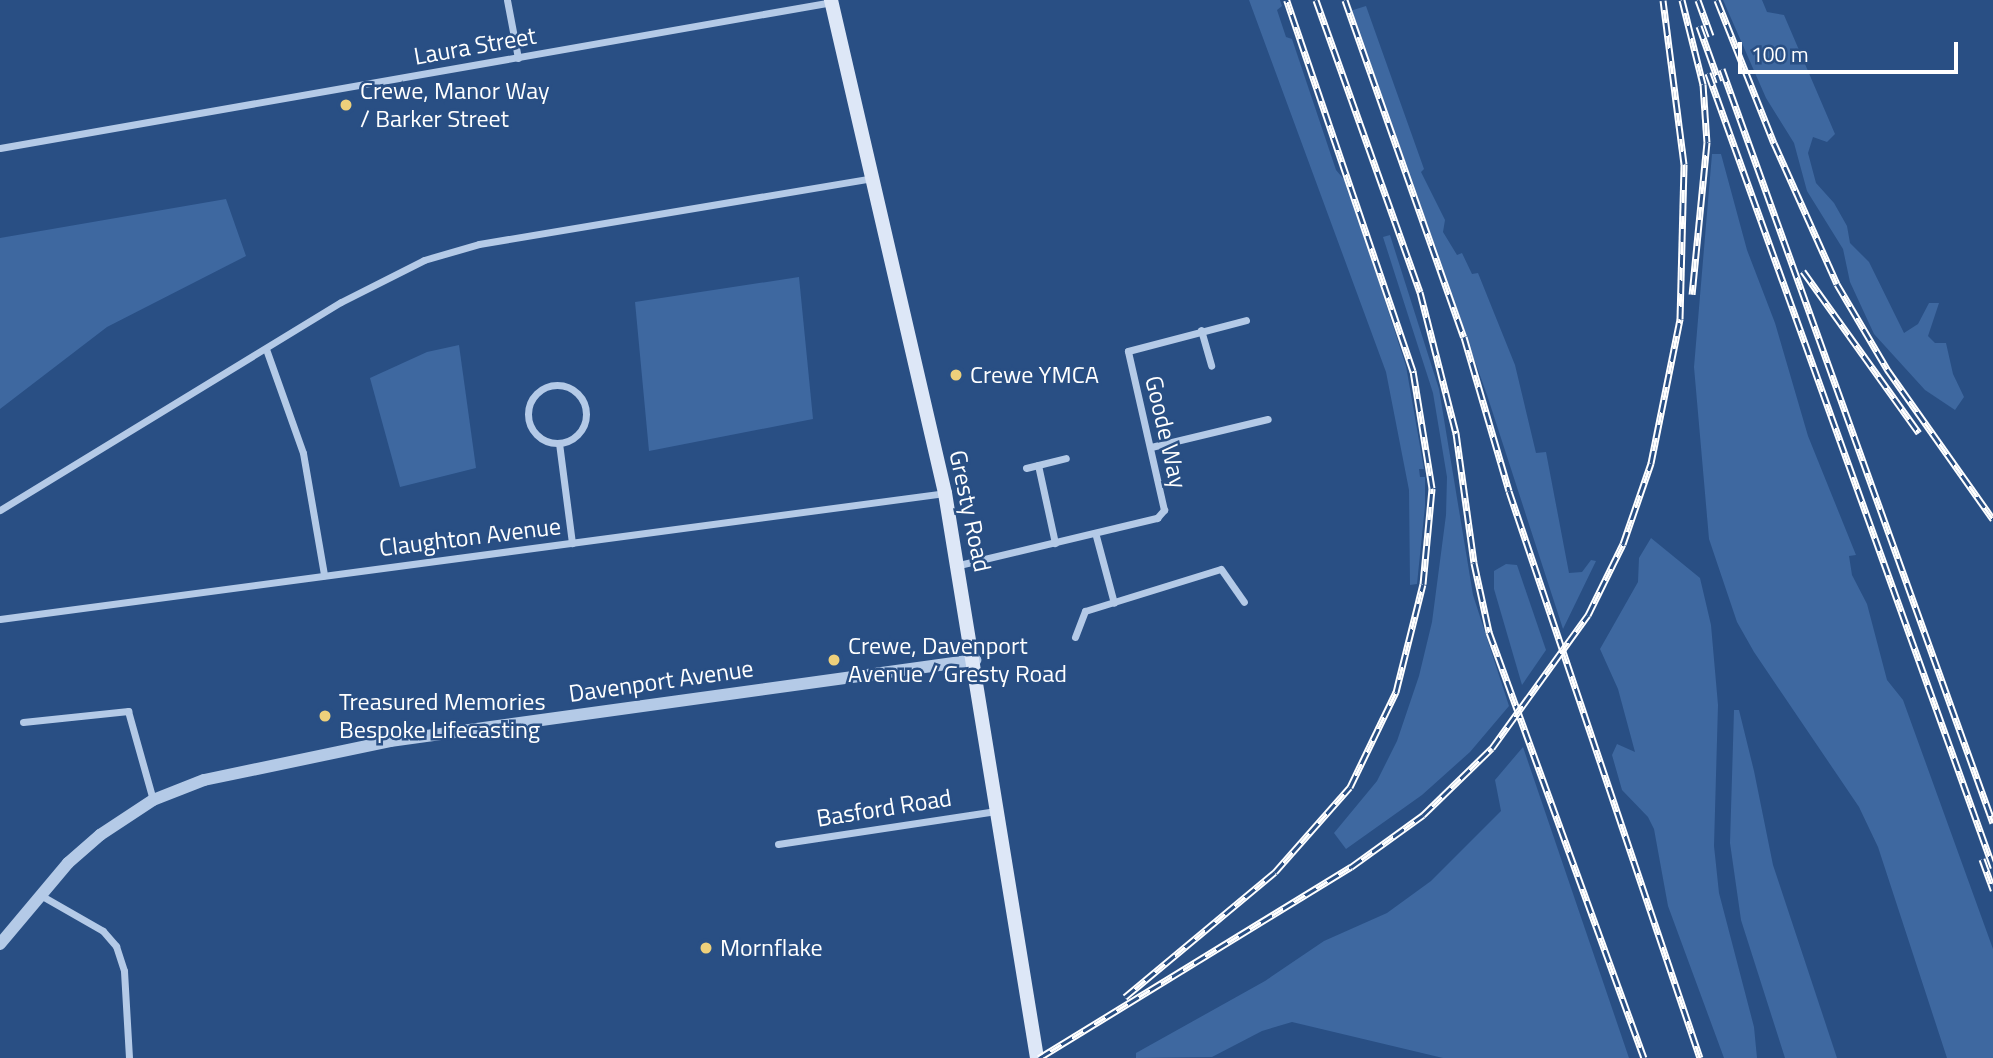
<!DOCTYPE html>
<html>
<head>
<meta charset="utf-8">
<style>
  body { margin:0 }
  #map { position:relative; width:1993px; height:1058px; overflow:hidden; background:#294f84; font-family:"Titillium Web",sans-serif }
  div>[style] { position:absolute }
  .green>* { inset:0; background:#3e68a0 }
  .minor>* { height:7px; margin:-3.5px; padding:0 3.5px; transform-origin:3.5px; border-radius:3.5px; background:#b4cae7 }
  .minor>.ring { margin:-3.5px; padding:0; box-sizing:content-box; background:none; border:7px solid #b4cae7; border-radius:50% }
  .tertiary>* { height:12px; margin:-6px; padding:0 6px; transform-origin:6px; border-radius:6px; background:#b4cae7 }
  .secondary>* { height:14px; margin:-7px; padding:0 7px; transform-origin:7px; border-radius:7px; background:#dde7f7 }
  .rail>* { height:7px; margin-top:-3.5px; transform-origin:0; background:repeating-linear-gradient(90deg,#294f84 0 13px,#fff 0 26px); box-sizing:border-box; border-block:2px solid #fff }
  .dots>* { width:19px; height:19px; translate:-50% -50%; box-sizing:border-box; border:4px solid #294f84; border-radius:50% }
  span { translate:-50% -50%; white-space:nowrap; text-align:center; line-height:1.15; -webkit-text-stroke:5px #294f84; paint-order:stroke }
  .street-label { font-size:24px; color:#fff }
  .poi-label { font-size:24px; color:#fff }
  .left { translate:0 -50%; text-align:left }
  .scale { position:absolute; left:1738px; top:42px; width:220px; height:32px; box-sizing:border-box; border:4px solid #fff; border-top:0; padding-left:9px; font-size:21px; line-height:24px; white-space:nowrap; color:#fff; -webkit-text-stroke:5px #294f84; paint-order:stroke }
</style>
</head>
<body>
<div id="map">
  <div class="green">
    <i style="clip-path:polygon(1249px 0,1280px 0,1282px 6px,1277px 10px,1286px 37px,1292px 39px,1336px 170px,1347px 183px,1406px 366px,1424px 469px,1419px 469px,1420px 477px,1425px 477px,1425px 506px,1417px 584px,1410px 585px,1409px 490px,1386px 372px)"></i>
    <i style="clip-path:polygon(1723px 0,1762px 0,1767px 12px,1784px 15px,1835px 134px,1827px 142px,1813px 137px,1808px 153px,1816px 183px,1834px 203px,1847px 226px,1850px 243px,1869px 262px,1904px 333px,1918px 324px,1929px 303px,1939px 303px,1928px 336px,1935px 343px,1946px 343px,1953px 374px,1964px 397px,1955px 410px,1925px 390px,1874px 334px,1850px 282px,1843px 249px,1807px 191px,1794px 143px,1766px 98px)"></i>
    <i style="clip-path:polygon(1366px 6px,1424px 169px,1421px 172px,1445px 220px,1443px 232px,1457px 255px,1462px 253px,1472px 274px,1478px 273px,1515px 365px,1536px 453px,1546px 452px,1569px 573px,1582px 572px,1591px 560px,1596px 561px,1563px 629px,1487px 395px,1350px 11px)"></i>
    <i style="clip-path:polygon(1712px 154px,1721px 154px,1747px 250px,1775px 323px,1808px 436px,1856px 555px,1849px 556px,1852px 575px,1867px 604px,1887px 680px,1903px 700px,1993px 949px,1993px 1058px,1947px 1058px,1878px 847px,1859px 807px,1754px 652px,1737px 622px,1709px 539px,1694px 367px)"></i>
    <i style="clip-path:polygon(226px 199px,246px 256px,107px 327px,0 409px,0 238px)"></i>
    <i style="clip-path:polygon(1390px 235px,1439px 389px,1473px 595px,1509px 706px,1470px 752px,1422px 795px,1346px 849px,1334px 833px,1377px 781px,1397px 741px,1419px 676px,1432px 622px,1446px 515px,1447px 477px,1433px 393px,1383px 237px)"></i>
    <i style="clip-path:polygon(799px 277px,813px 419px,649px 451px,635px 302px)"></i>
    <i style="clip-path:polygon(459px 345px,476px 468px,400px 487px,370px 378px,427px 352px)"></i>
    <i style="clip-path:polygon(1651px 538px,1700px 578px,1711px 625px,1718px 705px,1714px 846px,1719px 893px,1754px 1027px,1757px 1058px,1724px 1058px,1668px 906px,1654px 829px,1648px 817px,1622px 790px,1612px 755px,1617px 744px,1635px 752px,1618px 689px,1600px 649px,1638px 582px,1639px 558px)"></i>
    <i style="clip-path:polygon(1506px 564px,1517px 565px,1546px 650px,1522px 685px,1494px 589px,1494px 571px)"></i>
    <i style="clip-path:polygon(1734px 710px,1739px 710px,1754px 771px,1773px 865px,1837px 1058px,1785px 1058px,1741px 920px,1730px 843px)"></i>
    <i style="clip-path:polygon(1523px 747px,1629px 1058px,1443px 1058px,1292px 1022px,1262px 1031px,1212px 1057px,1136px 1058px,1136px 1053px,1265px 981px,1324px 941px,1387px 913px,1431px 881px,1501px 811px,1495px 780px)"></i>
  </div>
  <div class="minor">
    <i style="left:507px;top:0;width:59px;rotate:79.3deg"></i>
    <i style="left:0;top:148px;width:845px;rotate:-9.95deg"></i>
    <i style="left:1201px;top:330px;width:37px;rotate:74deg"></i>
    <i style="left:266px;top:349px;width:110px;rotate:70.4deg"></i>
    <i style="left:303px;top:453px;width:124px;rotate:80.2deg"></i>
    <i class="ring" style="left:528px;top:385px;width:51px;height:51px"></i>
    <i style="left:559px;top:443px;width:101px;rotate:82.6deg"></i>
    <i style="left:1151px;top:447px;width:120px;rotate:-13.5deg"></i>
    <i style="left:1038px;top:465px;width:80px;rotate:77.7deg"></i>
    <i style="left:1026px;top:468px;width:41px;rotate:-14deg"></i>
    <i style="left:0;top:510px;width:399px;rotate:-31.4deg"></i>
    <i style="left:341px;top:302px;width:93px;rotate:-26.8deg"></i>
    <i style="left:424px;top:260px;width:57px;rotate:-16.2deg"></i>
    <i style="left:479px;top:244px;width:399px;rotate:-9.5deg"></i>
    <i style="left:1096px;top:536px;width:69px;rotate:75deg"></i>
    <i style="left:959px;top:565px;width:204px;rotate:-13.4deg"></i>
    <i style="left:1157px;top:518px;width:11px;rotate:-49deg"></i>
    <i style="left:1164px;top:510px;width:163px;rotate:-102.8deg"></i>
    <i style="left:1128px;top:351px;width:122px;rotate:-14.7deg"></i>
    <i style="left:0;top:619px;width:953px;rotate:-7.59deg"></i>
    <i style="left:1075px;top:637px;width:28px;rotate:-69deg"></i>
    <i style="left:1085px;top:611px;width:142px;rotate:-17.2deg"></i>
    <i style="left:1221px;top:569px;width:40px;rotate:55.1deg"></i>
    <i style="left:23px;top:722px;width:106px;rotate:-6deg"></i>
    <i style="left:128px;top:711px;width:92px;rotate:74.3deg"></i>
    <i style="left:778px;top:844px;width:219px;rotate:-8.6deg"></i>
    <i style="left:42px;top:896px;width:70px;rotate:29.8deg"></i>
    <i style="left:103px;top:931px;width:20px;rotate:49deg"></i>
    <i style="left:116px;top:946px;width:26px;rotate:72deg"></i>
    <i style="left:124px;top:971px;width:87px;rotate:86.7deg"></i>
  </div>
  <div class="tertiary">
    <i style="left:0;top:944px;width:106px;rotate:-50deg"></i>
    <i style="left:68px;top:863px;width:43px;rotate:-41.2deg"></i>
    <i style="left:100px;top:835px;width:64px;rotate:-33.4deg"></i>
    <i style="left:153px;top:800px;width:55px;rotate:-21.4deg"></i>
    <i style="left:204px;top:780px;width:190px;rotate:-11.8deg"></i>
    <i style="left:390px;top:741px;width:591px;rotate:-7.88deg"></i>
  </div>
  <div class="secondary">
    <i style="left:831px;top:0;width:506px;rotate:76.98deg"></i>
    <i style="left:945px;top:493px;width:572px;rotate:80.75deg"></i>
  </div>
  <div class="rail">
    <i style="left:1316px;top:0;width:310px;rotate:70.4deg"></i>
    <i style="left:1420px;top:292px;width:146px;rotate:75.7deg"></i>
    <i style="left:1456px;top:433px;width:131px;rotate:82.1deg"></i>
    <i style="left:1474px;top:563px;width:71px;rotate:77.7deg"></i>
    <i style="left:1489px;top:632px;width:453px;rotate:70deg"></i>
    <i style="left:1345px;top:0;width:357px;rotate:70.6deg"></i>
    <i style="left:1464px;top:337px;width:160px;rotate:73.7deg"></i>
    <i style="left:1509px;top:491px;width:598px;rotate:71.38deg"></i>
    <i style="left:1682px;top:0;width:87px;rotate:76deg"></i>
    <i style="left:1703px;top:84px;width:58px;rotate:86.1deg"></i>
    <i style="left:1707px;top:142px;width:153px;rotate:95.6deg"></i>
    <i style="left:1698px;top:0;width:38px;rotate:70deg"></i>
    <i style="left:1717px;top:0;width:154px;rotate:68.3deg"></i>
    <i style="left:1774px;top:143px;width:154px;rotate:65.9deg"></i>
    <i style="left:1837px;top:284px;width:99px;rotate:59.5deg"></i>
    <i style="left:1887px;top:369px;width:184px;rotate:54.8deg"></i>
    <i style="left:1699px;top:26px;width:59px;rotate:70.3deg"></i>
    <i style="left:1722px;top:69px;width:801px;rotate:70.23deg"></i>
    <i style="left:1708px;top:73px;width:844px;rotate:70.25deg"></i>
    <i style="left:1803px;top:271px;width:199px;rotate:54.4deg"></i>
    <i style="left:1982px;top:859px;width:33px;rotate:70deg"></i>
    <i style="left:1125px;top:997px;width:195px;rotate:-39.8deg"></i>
    <i style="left:1275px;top:872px;width:113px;rotate:-48.6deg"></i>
    <i style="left:1350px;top:787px;width:106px;rotate:-64.2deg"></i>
    <i style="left:1396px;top:692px;width:111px;rotate:-76deg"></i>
    <i style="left:1423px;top:584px;width:96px;rotate:-84.6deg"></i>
    <i style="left:1432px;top:488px;width:119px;rotate:-99.2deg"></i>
    <i style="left:1413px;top:371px;width:392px;rotate:-108.8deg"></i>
    <i style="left:1039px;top:1058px;width:366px;rotate:-31.5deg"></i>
    <i style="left:1351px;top:867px;width:89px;rotate:-35.8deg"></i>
    <i style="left:1423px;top:815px;width:96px;rotate:-44.2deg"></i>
    <i style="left:1492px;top:748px;width:164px;rotate:-54.2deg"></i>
    <i style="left:1588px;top:615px;width:79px;rotate:-63.8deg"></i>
    <i style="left:1623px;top:544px;width:86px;rotate:-70.9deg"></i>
    <i style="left:1651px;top:463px;width:147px;rotate:-78.6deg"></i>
    <i style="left:1680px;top:319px;width:155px;rotate:-88.5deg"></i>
    <i style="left:1684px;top:164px;width:165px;rotate:-97.3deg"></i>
  </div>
  <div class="dots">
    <i style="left:346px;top:105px;background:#eed07b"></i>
    <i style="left:956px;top:375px;background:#eed07b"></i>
    <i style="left:834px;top:660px;background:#eed07b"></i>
    <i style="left:325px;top:716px;background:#eed07b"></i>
    <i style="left:706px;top:948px;background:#eed07b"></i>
  </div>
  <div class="street-label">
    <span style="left:475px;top:46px;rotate:-10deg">Laura Street</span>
    <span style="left:1166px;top:432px;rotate:77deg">Goode Way</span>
    <span style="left:970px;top:511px;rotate:78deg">Gresty Road</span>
    <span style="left:470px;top:537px;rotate:-7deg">Claughton Avenue</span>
    <span style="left:661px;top:681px;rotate:-8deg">Davenport Avenue</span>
    <span style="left:884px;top:808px;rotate:-9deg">Basford Road</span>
  </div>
  <div class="poi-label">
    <span class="left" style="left:360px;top:105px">Crewe, Manor Way<br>/ Barker Street</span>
    <span class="left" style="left:970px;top:375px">Crewe YMCA</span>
    <span class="left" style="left:848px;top:660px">Crewe, Davenport<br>Avenue / Gresty Road</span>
    <span class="left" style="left:339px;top:716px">Treasured Memories<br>Bespoke Lifecasting</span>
    <span class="left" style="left:720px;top:948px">Mornflake</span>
  </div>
  <div class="scale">100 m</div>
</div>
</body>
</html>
